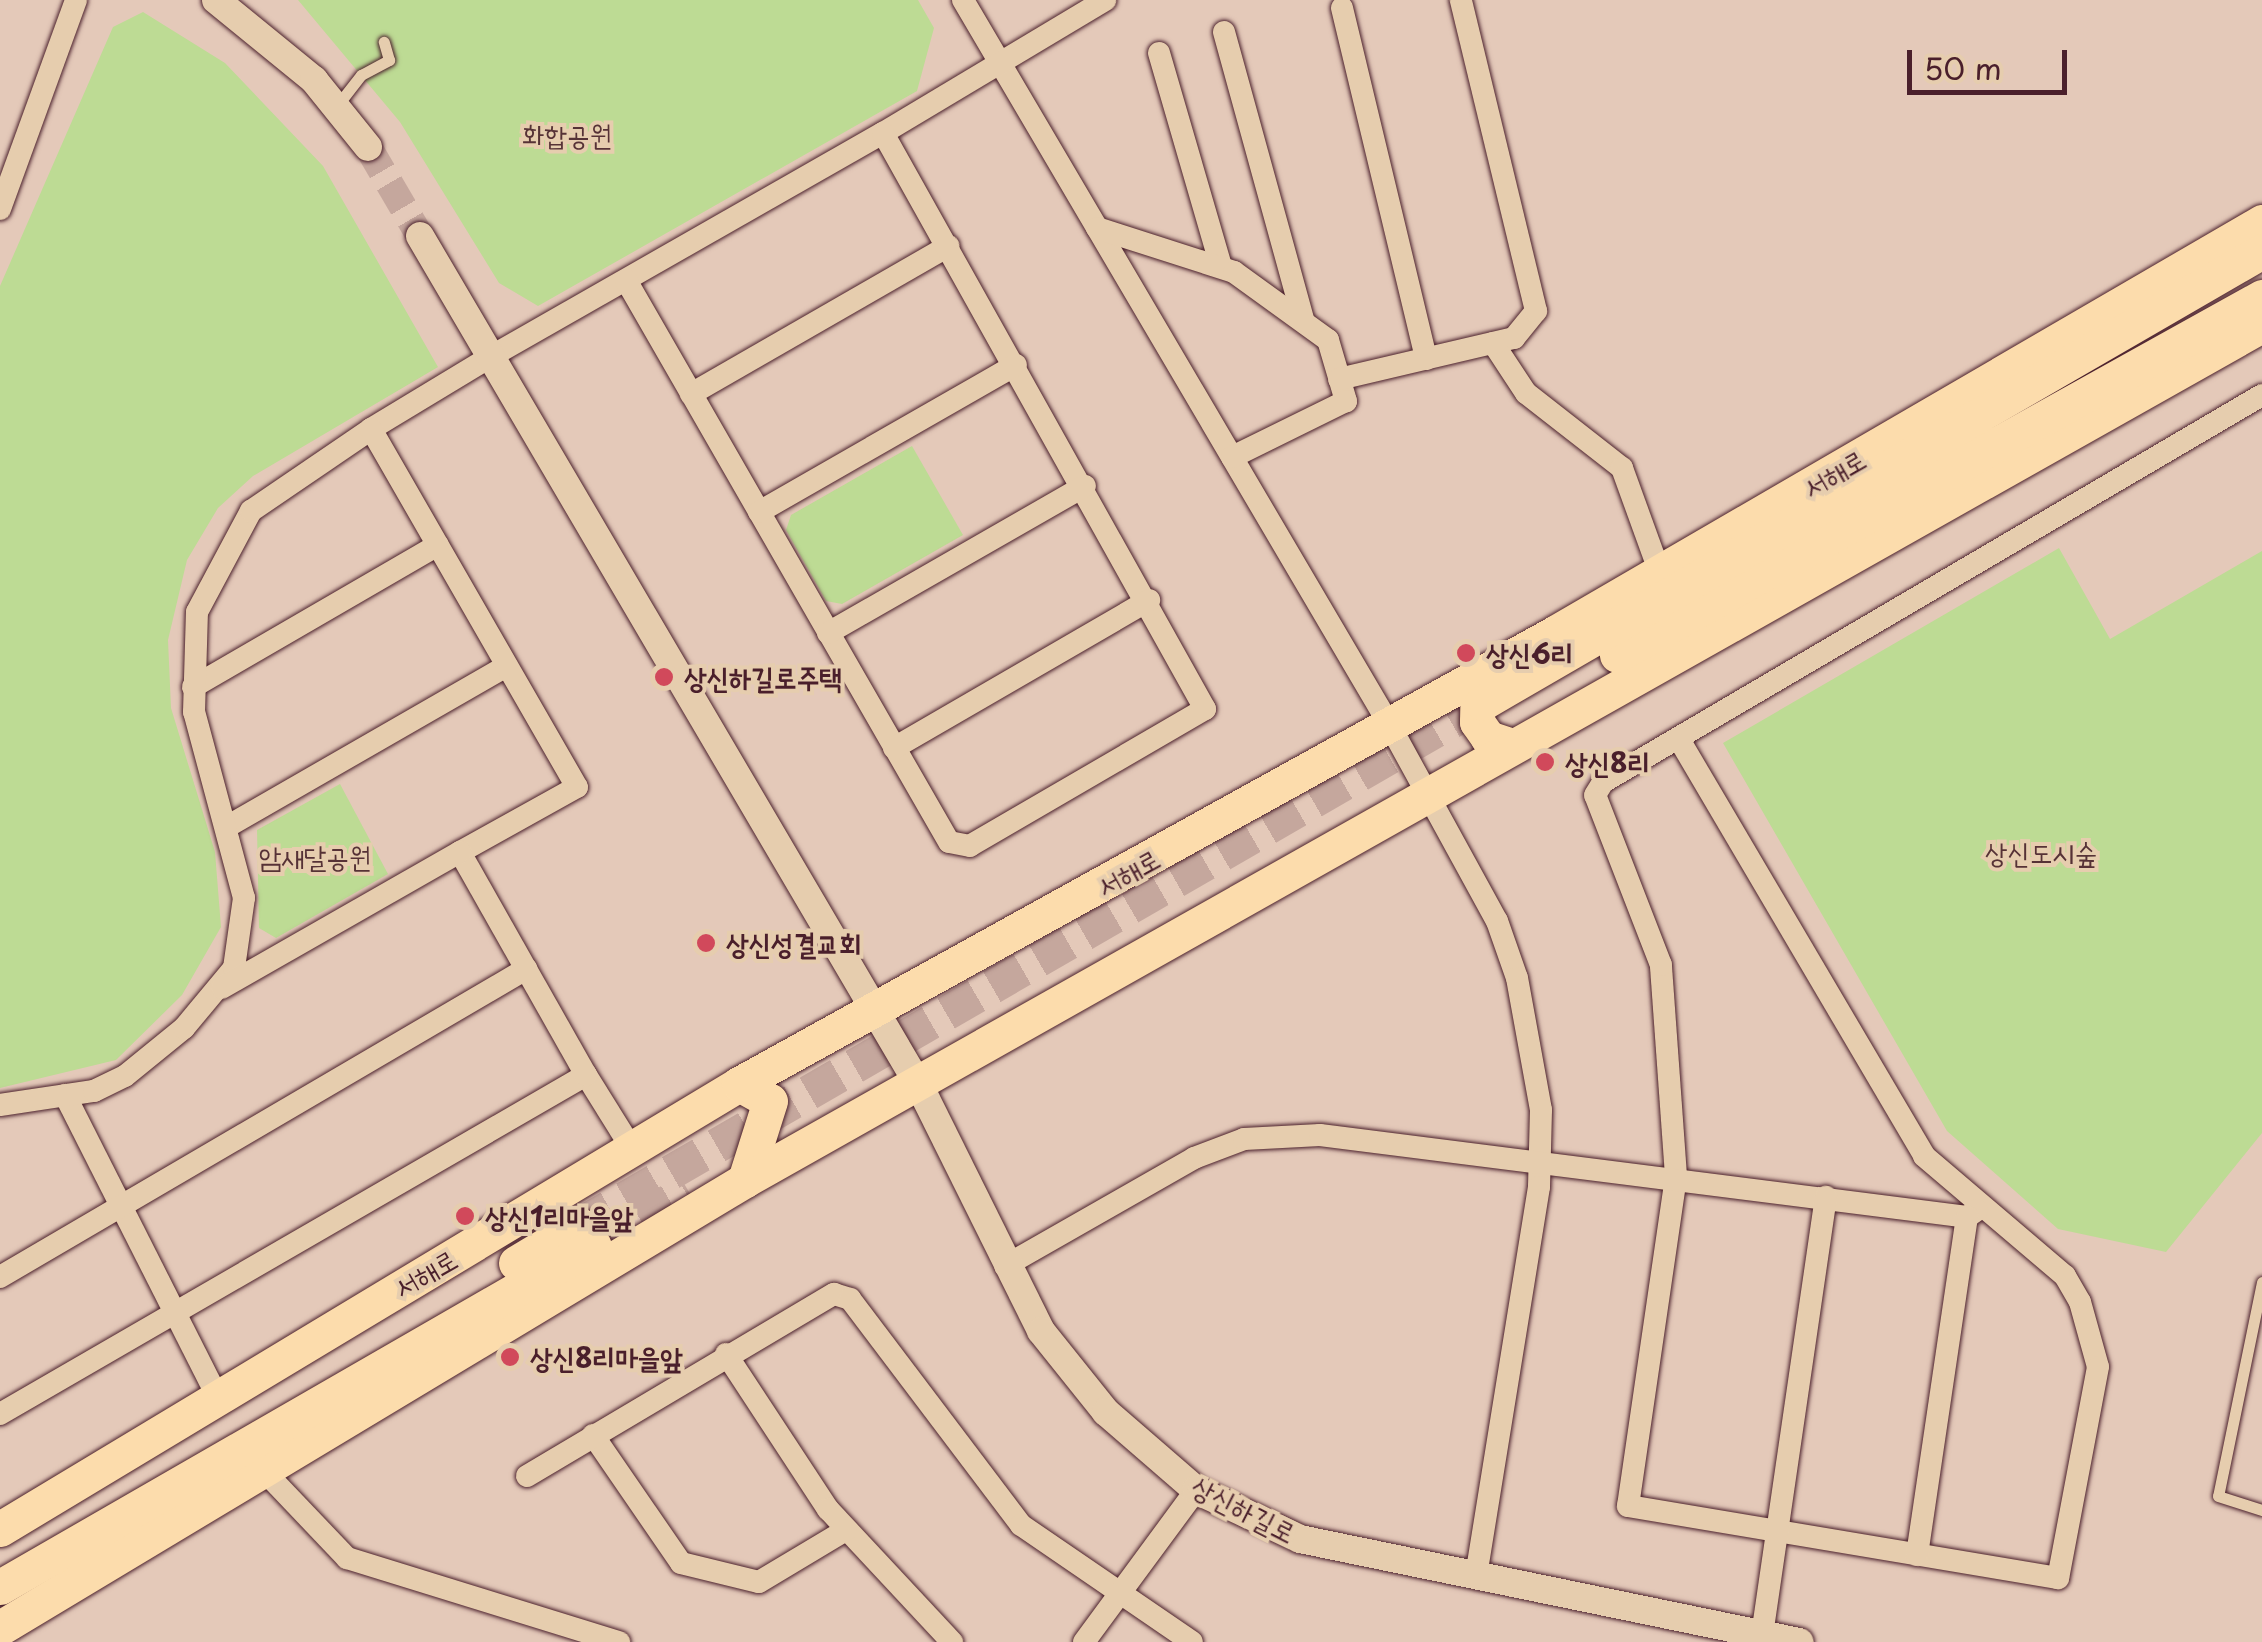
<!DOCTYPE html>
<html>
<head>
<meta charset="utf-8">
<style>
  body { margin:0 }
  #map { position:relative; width:2262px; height:1642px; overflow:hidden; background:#e4c9b9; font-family:"Playpen Sans","Poor Story",sans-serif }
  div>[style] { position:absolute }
  .green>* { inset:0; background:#bddb94 }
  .tertiary-tunnel>* { height:28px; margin-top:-14px; transform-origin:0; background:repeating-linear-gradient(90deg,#c5a79d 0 28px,transparent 0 42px) }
  .trunk-tunnel>* { height:35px; margin-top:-17.5px; transform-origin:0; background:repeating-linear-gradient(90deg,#c5a79d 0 35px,transparent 0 53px) }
  .roads { filter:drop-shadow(0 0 2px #4a1f2b) drop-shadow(0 0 2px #4a1f2b) }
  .service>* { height:11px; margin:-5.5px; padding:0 5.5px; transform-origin:5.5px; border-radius:5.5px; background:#e6cdae }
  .minor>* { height:22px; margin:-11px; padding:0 11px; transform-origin:11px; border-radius:11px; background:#e6cdae }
  .tertiary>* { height:28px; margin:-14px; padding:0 14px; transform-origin:14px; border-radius:14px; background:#e6cdae }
  .primary>* { height:35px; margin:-17.5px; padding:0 17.5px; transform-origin:17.5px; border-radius:17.5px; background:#fcdcac }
  .trunk>* { height:35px; margin:-17.5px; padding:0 17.5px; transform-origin:17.5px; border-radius:17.5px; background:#fcdcac }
  .dots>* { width:28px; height:28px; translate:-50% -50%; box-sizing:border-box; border:5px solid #e6cdae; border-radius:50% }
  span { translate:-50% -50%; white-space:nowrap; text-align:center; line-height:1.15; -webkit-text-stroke:8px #e6cdae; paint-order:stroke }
  .park-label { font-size:28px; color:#563236 }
  .street-label { font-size:28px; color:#4a1f2b }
  .poi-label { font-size:28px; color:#4a1f2b; font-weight:700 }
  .left { translate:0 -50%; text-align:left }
  .scale { position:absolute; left:1907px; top:50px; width:160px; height:45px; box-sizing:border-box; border:5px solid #4a1f2b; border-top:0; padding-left:12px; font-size:30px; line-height:35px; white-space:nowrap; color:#4a1f2b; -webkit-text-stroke:8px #e6cdae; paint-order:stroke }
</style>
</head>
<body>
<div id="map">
  <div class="green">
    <i style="clip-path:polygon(298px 0,918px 0,934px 28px,917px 91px,538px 306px,499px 283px,400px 122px)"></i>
    <i style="clip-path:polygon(143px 12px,225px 63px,323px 166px,438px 367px,253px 476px,218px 508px,187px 560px,168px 640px,171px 708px,215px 852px,221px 927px,182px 995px,116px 1060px,0 1088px,0 286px,113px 27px)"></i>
    <i style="clip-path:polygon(912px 446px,963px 535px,842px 604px,826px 601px,786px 530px,791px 515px)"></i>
    <i style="clip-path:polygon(2059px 548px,2110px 639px,2262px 551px,2262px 1133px,2166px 1252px,2058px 1229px,1947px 1131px,1723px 743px)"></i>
    <i style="clip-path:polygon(340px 784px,388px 874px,276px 938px,259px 928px,257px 830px)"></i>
  </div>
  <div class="tertiary-tunnel">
    <i style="left:368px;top:147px;width:103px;rotate:59.7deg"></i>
  </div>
  <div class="trunk-tunnel">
    <i style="left:579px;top:1225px;width:1043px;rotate:-30.03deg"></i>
    <i style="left:594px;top:1245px;width:109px;rotate:-30.3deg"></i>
  </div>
  <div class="roads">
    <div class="service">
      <i style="left:336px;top:107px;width:41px;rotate:-52deg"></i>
      <i style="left:361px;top:75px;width:32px;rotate:-28deg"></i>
      <i style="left:389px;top:60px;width:19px;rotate:-106deg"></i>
      <i style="left:2262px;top:1282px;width:218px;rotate:101.6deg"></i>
      <i style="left:2218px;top:1496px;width:46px;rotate:17.7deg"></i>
    </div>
    <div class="minor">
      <i style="left:963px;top:0;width:840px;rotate:59.53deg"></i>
      <i style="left:1389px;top:724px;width:225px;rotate:61.3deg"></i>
      <i style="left:1497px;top:921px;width:60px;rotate:70.7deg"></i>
      <i style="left:1517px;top:978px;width:134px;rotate:79.7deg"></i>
      <i style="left:1541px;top:1110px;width:77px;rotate:91.5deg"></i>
      <i style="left:1539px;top:1187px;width:395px;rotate:99.2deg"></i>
      <i style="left:1342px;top:8px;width:361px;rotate:76.5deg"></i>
      <i style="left:1224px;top:32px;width:298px;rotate:74.6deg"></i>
      <i style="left:1159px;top:53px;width:222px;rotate:73.8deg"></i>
      <i style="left:883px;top:133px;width:259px;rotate:-30.9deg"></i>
      <i style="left:0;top:209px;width:222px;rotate:-70deg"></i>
      <i style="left:1097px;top:228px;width:144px;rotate:17.8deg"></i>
      <i style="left:1234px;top:272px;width:116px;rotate:35.9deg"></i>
      <i style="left:1328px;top:340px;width:64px;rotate:73.6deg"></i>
      <i style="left:1346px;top:401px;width:127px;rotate:153.8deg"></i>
      <i style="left:1493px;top:343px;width:60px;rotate:56.6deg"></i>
      <i style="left:1526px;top:393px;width:122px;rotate:38deg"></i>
      <i style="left:1622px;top:468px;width:112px;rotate:70.1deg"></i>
      <i style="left:1339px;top:379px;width:180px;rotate:-13.2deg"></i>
      <i style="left:1514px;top:338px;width:35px;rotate:-51deg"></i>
      <i style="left:1536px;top:311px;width:320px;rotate:-103.6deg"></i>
      <i style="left:691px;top:394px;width:297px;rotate:-29.9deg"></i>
      <i style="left:371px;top:429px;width:139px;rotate:-31.2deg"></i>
      <i style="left:490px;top:357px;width:452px;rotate:-29.7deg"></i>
      <i style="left:883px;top:133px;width:660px;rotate:60.79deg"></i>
      <i style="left:1205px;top:709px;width:272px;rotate:149.8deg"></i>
      <i style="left:970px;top:846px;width:21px;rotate:-169deg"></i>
      <i style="left:949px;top:842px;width:648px;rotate:-119.89deg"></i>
      <i style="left:759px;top:512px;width:296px;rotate:-29.8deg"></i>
      <i style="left:828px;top:633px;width:296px;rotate:-29.8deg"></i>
      <i style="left:193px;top:687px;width:283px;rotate:-30.1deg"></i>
      <i style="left:1680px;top:741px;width:481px;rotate:59.5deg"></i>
      <i style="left:1924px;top:1156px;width:185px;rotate:40.4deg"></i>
      <i style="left:2065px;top:1276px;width:30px;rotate:60deg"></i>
      <i style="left:2080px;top:1302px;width:67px;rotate:74.5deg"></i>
      <i style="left:2098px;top:1367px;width:215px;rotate:100.7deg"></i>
      <i style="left:2058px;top:1578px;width:436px;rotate:-170.5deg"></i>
      <i style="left:1628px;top:1506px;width:333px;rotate:-81.7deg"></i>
      <i style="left:1676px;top:1176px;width:212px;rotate:-94.1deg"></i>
      <i style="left:1661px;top:965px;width:182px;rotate:-111.2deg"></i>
      <i style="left:1595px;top:795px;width:15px;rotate:-58deg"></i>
      <i style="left:1603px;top:782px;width:764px;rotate:-30.42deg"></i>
      <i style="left:894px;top:748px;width:295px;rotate:-30.1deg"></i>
      <i style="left:230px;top:825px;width:319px;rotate:-29.9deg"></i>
      <i style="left:586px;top:1075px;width:91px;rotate:58.1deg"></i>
      <i style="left:65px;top:1095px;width:339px;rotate:63.2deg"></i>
      <i style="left:0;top:1105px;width:95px;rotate:-8.5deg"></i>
      <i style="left:94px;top:1091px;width:34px;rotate:-26deg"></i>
      <i style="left:125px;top:1076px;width:76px;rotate:-39.1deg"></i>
      <i style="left:184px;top:1028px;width:78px;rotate:-50.2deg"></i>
      <i style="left:234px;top:968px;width:71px;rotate:-81.9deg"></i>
      <i style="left:244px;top:898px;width:193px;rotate:-105deg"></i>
      <i style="left:194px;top:712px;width:100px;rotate:-88.3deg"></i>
      <i style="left:197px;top:612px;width:115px;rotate:-61.9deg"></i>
      <i style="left:251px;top:511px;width:145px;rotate:-34.3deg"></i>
      <i style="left:371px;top:429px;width:413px;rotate:60.1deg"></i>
      <i style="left:577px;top:787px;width:134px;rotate:150.9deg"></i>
      <i style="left:1005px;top:1266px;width:218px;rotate:-29.7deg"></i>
      <i style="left:1194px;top:1158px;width:53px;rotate:-20.8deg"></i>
      <i style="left:1244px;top:1139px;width:76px;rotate:-3deg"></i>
      <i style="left:1320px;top:1135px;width:652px;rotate:7.22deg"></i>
      <i style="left:1967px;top:1217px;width:12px;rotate:-35deg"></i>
      <i style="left:0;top:1277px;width:610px;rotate:-30.35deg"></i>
      <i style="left:726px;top:1354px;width:186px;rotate:56.7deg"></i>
      <i style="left:828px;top:1509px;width:182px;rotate:47deg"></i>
      <i style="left:0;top:1414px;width:677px;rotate:-30.05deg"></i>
      <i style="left:586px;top:1075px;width:256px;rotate:-119.5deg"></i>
      <i style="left:460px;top:852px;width:274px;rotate:150.3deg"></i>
      <i style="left:593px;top:1435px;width:155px;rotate:55.5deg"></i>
      <i style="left:681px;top:1563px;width:80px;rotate:13.7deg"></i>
      <i style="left:759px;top:1582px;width:101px;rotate:-30.9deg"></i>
      <i style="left:265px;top:1472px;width:119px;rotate:46.4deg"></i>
      <i style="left:347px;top:1558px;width:285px;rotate:17.2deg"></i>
      <i style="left:527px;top:1476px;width:357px;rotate:-30.7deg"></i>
      <i style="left:834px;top:1294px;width:17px;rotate:17deg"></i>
      <i style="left:850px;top:1299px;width:283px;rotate:52.9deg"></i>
      <i style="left:1021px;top:1525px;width:207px;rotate:34.4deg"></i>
      <i style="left:1917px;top:1555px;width:342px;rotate:-81.6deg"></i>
      <i style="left:1084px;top:1642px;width:189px;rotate:-53.6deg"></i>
      <i style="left:1761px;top:1642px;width:450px;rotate:-81.7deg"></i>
    </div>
    <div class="tertiary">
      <i style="left:216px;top:0;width:127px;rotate:39.2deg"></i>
      <i style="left:314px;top:80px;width:86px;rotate:51.1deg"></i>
      <i style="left:420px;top:236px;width:989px;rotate:59.57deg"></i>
      <i style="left:921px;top:1089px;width:270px;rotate:63.6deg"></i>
      <i style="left:1041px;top:1331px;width:104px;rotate:51.3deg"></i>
      <i style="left:1106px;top:1412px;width:119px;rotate:40.9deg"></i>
      <i style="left:1196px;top:1490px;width:115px;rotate:25.2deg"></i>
      <i style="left:1300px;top:1539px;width:510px;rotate:11.66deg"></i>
    </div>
    <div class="primary">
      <i style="left:1478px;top:677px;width:45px;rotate:91.3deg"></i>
      <i style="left:1477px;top:722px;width:19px;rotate:55deg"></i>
      <i style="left:1488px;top:738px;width:26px;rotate:18deg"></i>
      <i style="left:739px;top:1084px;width:35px;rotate:29deg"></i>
      <i style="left:770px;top:1101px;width:83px;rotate:107.6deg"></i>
      <i style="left:0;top:1529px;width:863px;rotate:-31.05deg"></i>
      <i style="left:739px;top:1084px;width:932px;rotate:-28.93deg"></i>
      <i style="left:1555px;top:633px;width:818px;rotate:-30.17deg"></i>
      <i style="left:0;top:1628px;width:869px;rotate:-31.02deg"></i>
      <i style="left:745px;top:1180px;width:1741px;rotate:-29.41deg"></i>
    </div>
    <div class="trunk">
      <i style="left:1617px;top:655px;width:738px;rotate:-29.03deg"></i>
      <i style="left:1482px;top:703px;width:902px;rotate:-30.09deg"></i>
      <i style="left:516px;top:1263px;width:74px;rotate:-31.1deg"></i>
      <i style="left:0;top:1587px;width:685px;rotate:-29.93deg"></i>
    </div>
  </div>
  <div class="dots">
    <i style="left:1466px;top:653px;background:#d1495b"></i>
    <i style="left:664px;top:677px;background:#d1495b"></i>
    <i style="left:1545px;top:762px;background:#d1495b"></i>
    <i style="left:706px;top:943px;background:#d1495b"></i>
    <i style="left:465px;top:1216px;background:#d1495b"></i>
    <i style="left:510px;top:1357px;background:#d1495b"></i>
  </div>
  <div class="park-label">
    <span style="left:567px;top:134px">화합공원</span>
    <span style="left:2041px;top:852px">상신도시숲</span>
    <span style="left:315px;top:856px">암새달공원</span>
  </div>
  <div class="street-label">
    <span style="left:1834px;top:473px;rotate:-30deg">서해로</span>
    <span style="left:1128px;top:872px;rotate:-29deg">서해로</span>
    <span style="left:425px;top:1273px;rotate:-30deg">서해로</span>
    <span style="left:1244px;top:1509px;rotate:27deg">상신하길로</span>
  </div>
  <div class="poi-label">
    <span class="left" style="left:1486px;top:653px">상신6리</span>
    <span class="left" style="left:684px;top:677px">상신하길로주택</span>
    <span class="left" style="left:1565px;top:762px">상신8리</span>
    <span class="left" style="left:726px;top:943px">상신성결교회</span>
    <span class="left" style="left:485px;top:1216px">상신1리마을앞</span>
    <span class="left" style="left:530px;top:1357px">상신8리마을앞</span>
  </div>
  <div class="scale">50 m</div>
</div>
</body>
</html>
